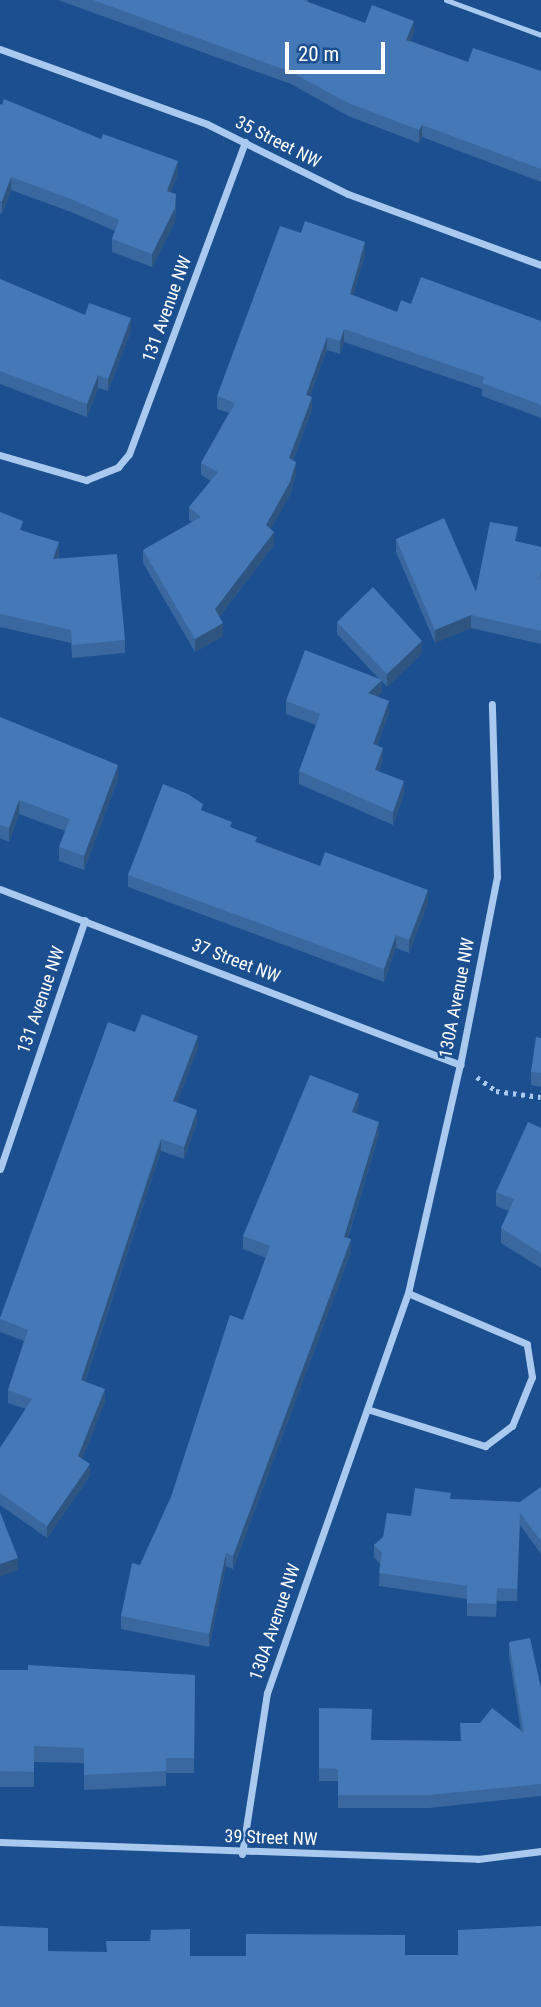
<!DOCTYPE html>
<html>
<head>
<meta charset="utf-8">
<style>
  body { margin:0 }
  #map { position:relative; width:541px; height:2007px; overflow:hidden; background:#1b4f8f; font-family:"Roboto Condensed",sans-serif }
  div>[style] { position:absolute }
  .path>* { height:4.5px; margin-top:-2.25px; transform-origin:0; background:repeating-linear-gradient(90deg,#a9c9ee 0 3.5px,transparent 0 8.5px) }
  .lane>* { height:5px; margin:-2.5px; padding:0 2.5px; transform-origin:2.5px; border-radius:2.5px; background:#a9c9ee }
  .street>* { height:7px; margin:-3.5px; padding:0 3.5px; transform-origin:3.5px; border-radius:3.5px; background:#a9c9ee }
  .wall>* { inset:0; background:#3a679d }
  .shaded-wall>* { inset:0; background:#305480 }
  .building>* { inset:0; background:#4478b7 }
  span { translate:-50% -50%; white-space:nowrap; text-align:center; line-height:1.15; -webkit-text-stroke:5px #1b4f8f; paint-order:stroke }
  .street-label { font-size:18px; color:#fff }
  .scale { position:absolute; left:285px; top:42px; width:100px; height:32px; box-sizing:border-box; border:4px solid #fff; border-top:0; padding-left:9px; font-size:21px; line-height:24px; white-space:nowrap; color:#fff; -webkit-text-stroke:5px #1b4f8f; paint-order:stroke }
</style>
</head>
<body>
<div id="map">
  <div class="path">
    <i style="left:477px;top:1077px;width:24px;rotate:36deg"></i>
    <i style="left:496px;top:1091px;width:45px;rotate:7.6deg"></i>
  </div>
  <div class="lane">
    <i style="left:446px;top:0;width:101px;rotate:20.2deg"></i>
  </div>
  <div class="street">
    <i style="left:0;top:49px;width:220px;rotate:19.9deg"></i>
    <i style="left:207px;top:124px;width:157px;rotate:26.4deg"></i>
    <i style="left:348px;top:194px;width:206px;rotate:20.2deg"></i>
    <i style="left:0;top:455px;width:90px;rotate:16.2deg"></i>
    <i style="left:86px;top:480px;width:35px;rotate:-22deg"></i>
    <i style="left:118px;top:467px;width:17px;rotate:-50deg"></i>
    <i style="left:129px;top:454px;width:333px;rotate:-69.6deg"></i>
    <i style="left:0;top:889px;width:493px;rotate:20.9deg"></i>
    <i style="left:0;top:1169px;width:263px;rotate:-71.2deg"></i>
    <i style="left:367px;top:1409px;width:124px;rotate:17.4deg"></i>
    <i style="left:485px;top:1446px;width:34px;rotate:-37deg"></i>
    <i style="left:512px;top:1426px;width:53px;rotate:-67.8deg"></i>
    <i style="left:532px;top:1377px;width:33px;rotate:-99deg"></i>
    <i style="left:527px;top:1344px;width:129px;rotate:-156.8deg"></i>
    <i style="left:0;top:1842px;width:478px;rotate:2deg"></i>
    <i style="left:478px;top:1859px;width:64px;rotate:-7.2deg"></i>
    <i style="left:242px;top:1854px;width:163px;rotate:-81.2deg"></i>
    <i style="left:267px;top:1693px;width:424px;rotate:-70.6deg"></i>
    <i style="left:408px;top:1293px;width:234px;rotate:-77.2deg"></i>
    <i style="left:460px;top:1065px;width:192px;rotate:-78.9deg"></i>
    <i style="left:497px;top:877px;width:173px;rotate:-91.7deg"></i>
  </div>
  <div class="wall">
    <i style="clip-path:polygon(58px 0,308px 0,308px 2px,365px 23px,414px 33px,411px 41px,468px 62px,541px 71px,541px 182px,422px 137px,419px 143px,348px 116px,291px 84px)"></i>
    <i style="clip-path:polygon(0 104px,178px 174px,171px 192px,176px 207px,175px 221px,152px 267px,112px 252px,112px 239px,115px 231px,71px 212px,11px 190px,2px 214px,0 213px)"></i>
    <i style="clip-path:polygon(365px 255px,353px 295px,397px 312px,411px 304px,541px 321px,541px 418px,482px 396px,482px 389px,344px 342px,340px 354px,327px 350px,310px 396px,312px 410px,293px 461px,296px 475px,290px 495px,270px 529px,274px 545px,219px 617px,223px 636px,195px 652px,143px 563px,143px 550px,192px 522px,189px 520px,189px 507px,211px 481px,201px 475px,201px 463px,229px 413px,217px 409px,217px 396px)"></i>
    <i style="clip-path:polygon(0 279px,85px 315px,131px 331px,108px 391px,98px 388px,87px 417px,0 384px)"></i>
    <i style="clip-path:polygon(0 512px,23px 531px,59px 555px,58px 559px,125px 640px,125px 653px,72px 658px,71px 643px,0 627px)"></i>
    <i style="clip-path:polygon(396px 539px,476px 592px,518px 542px,541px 547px,541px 644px,471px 628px,435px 643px,396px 552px)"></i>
    <i style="clip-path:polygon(337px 622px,422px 653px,387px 687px,382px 681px,382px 692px,378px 696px,389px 713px,377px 746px,383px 761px,379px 771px,404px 794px,393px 825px,299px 784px,299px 771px,316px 725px,286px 714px,286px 701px,379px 679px,337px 634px)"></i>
    <i style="clip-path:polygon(0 717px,118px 779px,84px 870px,59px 861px,59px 847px,65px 831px,19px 814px,9px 842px,0 838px)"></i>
    <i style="clip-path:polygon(203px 811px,257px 842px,320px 866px,428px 903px,409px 953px,396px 948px,384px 982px,128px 887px,128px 875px)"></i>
    <i style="clip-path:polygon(135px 1032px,198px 1048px,177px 1102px,197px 1123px,184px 1159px,161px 1151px,85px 1382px,105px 1402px,82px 1459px,90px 1476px,47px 1538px,0 1505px,0 1448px,26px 1409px,8px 1403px,8px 1390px,24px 1341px,0 1332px,0 1318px)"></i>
    <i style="clip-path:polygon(541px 1038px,541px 1087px,531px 1085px,531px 1072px)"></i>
    <i style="clip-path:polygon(359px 1106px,356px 1113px,379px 1135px,348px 1238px,351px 1252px,233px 1569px,226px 1566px,209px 1647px,121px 1629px,121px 1616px,140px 1565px,171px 1497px,243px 1320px,266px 1258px,243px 1249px,243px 1236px)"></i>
    <i style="clip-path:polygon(541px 1128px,541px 1268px,501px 1243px,501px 1228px,509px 1211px,496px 1206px,496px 1192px)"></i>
    <i style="clip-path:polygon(541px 1487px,541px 1554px,520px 1525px,517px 1601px,497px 1601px,496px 1617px,467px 1616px,467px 1599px,379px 1586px,380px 1564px,374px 1557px,374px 1545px,411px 1516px,451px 1499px,520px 1502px)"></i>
    <i style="clip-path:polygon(509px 1642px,541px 1688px,541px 1796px,429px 1808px,338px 1808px,338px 1781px,319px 1781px,319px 1708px,372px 1740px,461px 1741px,521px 1731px,509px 1655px)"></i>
    <i style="clip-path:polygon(0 1670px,195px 1675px,194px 1773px,166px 1773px,166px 1786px,84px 1790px,84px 1763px,34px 1762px,34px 1787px,0 1787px)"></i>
  </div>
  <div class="shaded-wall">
    <i style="clip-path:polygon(414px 21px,414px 33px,406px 53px,406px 40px)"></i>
    <i style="clip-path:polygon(422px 125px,422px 137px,419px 143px,419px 130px)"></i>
    <i style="clip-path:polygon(178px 161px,178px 174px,167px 203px,167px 191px)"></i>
    <i style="clip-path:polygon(11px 177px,11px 190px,2px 214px,2px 201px)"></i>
    <i style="clip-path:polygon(176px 194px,175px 221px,152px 267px,152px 254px)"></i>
    <i style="clip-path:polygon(365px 242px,365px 255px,350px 307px,350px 294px)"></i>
    <i style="clip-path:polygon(131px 318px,131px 331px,108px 391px,108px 379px)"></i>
    <i style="clip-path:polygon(344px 329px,344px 342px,340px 354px,340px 341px)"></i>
    <i style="clip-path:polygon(327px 337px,327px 350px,306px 408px,306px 395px)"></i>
    <i style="clip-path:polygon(98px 375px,98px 388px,87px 417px,87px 404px)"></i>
    <i style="clip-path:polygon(312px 397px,312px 410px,289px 471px,289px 458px)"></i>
    <i style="clip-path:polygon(296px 462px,296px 475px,290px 495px,266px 538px,266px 525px)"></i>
    <i style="clip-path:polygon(274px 532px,274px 545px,215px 622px,215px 609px)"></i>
    <i style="clip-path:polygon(59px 542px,59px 555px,53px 572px,53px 559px)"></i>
    <i style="clip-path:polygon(471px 615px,471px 628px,435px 643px,435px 630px)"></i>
    <i style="clip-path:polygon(223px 623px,223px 636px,195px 652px,195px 639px)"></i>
    <i style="clip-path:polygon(422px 641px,422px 653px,387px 687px,387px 674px)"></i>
    <i style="clip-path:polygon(382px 680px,382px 692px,368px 706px,368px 693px)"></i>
    <i style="clip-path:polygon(389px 701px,389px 713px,373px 757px,373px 744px)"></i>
    <i style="clip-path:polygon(383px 748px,383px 761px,375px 783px,375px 770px)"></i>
    <i style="clip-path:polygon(118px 765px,118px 779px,84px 870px,84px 856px)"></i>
    <i style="clip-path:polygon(404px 781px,404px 794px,393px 825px,393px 812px)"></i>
    <i style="clip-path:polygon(19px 800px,19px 814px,9px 842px,9px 828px)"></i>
    <i style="clip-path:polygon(428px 890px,428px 903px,409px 953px,409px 940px)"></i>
    <i style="clip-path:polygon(396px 935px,396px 948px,384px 982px,384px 969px)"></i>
    <i style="clip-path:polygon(198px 1036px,198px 1048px,173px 1114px,173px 1101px)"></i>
    <i style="clip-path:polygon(359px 1094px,359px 1106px,352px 1125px,352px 1112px)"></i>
    <i style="clip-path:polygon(197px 1110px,197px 1123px,184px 1159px,184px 1147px)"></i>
    <i style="clip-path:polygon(379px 1122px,379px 1135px,344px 1250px,344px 1237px)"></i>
    <i style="clip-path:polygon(161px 1139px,161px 1151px,81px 1393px,81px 1380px)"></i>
    <i style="clip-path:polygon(351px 1239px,351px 1252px,233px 1569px,233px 1556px)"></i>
    <i style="clip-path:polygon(105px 1389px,105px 1402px,78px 1469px,78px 1456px)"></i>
    <i style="clip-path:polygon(90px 1464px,90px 1476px,47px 1538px,47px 1526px)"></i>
    <i style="clip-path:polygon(226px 1553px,226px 1566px,209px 1647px,209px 1634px)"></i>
    <i style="clip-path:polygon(18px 1558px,18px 1570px,0 1577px,0 1564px)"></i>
  </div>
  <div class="building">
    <i style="clip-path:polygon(93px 0,305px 0,305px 1px,365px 23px,372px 5px,414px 21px,406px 40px,468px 62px,473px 48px,541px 71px,541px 169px,422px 125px,419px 130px,348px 103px,291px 72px)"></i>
    <i style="clip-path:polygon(4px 99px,101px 139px,103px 134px,178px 161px,167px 191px,176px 194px,175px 208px,152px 254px,112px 239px,119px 220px,71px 199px,11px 177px,2px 201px,0 201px,0 104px,2px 105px)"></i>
    <i style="clip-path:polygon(305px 221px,365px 242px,350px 294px,397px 312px,401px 300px,411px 304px,421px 277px,541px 321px,541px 405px,482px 383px,484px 377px,344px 329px,340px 341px,327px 337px,306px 395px,312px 397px,289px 458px,296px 462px,290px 482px,266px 525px,274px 532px,215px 609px,223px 623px,195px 639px,143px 550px,201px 517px,189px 507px,218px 472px,201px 463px,235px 403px,217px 396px,280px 226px,301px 233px)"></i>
    <i style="clip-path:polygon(0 279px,85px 315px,89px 303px,131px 318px,108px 379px,98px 375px,87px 404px,0 371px)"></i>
    <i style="clip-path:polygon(0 512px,23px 521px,20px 530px,59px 542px,53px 559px,117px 554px,125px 640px,72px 645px,71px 630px,0 614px)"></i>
    <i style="clip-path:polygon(444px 518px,476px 592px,490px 522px,518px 527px,515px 541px,541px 547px,541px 571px,540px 577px,541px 578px,541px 631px,471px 615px,435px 630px,396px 539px)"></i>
    <i style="clip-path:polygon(373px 587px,422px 641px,387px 674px,337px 622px)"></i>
    <i style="clip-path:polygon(305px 650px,382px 680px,368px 693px,389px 701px,373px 744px,383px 748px,375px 770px,404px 781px,393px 812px,299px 771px,320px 714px,286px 701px)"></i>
    <i style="clip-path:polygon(0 717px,118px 765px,84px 856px,59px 847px,70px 819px,19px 800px,9px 828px,0 825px)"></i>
    <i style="clip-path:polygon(163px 784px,188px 794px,203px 804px,201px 810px,232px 822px,230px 827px,257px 837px,255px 842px,320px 866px,325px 852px,428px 890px,409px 940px,396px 935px,384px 969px,128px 875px)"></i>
    <i style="clip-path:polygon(142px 1014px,198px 1036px,173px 1101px,197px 1110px,184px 1147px,161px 1139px,81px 1380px,105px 1389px,78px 1456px,90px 1464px,47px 1526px,0 1493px,0 1448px,32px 1399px,8px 1390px,28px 1330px,0 1319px,0 1318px,108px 1022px,135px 1032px)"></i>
    <i style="clip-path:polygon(536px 1037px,541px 1038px,541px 1073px,531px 1072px)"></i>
    <i style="clip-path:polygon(310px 1075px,359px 1094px,352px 1112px,379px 1122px,344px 1237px,351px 1239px,233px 1556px,226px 1553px,209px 1634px,121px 1616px,132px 1563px,140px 1565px,171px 1497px,230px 1315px,243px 1320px,270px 1246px,243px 1236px)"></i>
    <i style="clip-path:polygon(528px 1122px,541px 1128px,541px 1253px,501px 1228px,514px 1199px,496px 1192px)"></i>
    <i style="clip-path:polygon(541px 1487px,541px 1541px,520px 1513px,517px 1589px,497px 1588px,496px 1604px,467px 1603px,467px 1586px,379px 1573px,382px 1553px,374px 1545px,383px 1537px,387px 1513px,411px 1516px,415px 1488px,451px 1493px,450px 1499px,520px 1502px)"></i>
    <i style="clip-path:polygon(0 1512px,18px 1558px,0 1564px)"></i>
    <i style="clip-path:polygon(530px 1638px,541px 1688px,541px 1784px,429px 1795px,338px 1795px,338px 1769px,319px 1768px,319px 1708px,372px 1709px,371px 1740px,461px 1741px,460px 1723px,480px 1723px,492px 1708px,524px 1733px,509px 1642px)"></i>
    <i style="clip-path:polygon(28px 1665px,195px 1675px,194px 1758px,166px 1758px,166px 1771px,84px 1775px,84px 1748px,34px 1746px,34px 1772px,0 1771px,0 1670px,28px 1670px)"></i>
    <i style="clip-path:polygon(0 1926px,48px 1928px,48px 1951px,107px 1952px,106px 1941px,150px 1941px,151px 1930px,190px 1929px,190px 1956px,246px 1956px,246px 1934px,405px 1935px,405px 1955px,458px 1955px,458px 1930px,541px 1926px,541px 2007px,0 2007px)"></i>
  </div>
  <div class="street-label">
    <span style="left:278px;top:142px;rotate:27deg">35 Street NW</span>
    <span style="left:167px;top:309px;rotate:-70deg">131 Avenue NW</span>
    <span style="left:236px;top:961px;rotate:21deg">37 Street NW</span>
    <span style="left:457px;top:998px;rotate:-79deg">130A Avenue NW</span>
    <span style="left:41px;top:1000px;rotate:-71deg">131 Avenue NW</span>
    <span style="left:275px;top:1622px;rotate:-71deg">130A Avenue NW</span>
    <span style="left:271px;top:1838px;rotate:2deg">39 Street NW</span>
  </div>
  <div class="scale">20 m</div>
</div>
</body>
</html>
